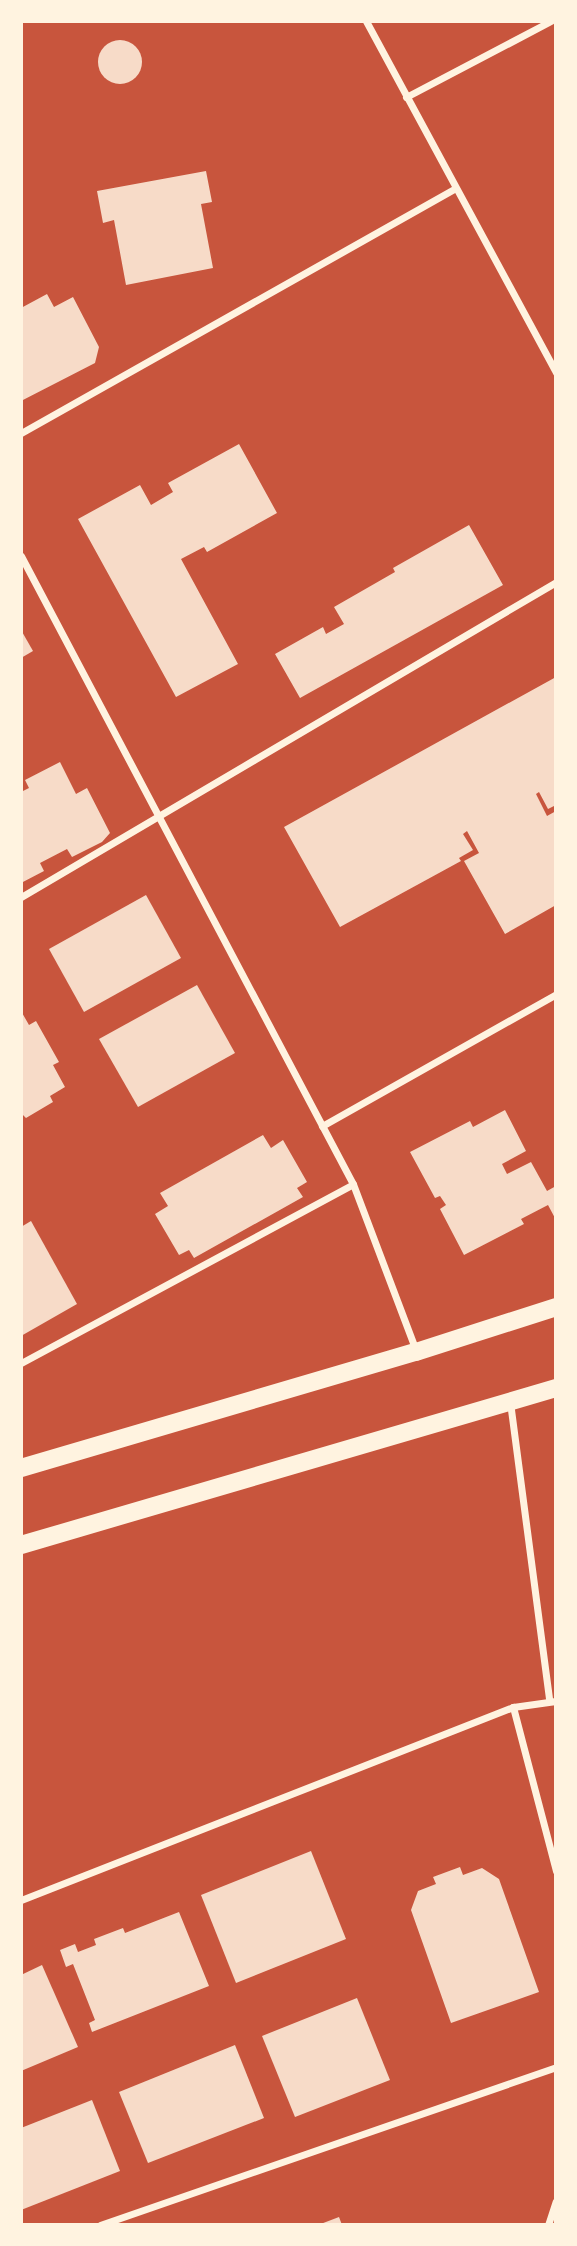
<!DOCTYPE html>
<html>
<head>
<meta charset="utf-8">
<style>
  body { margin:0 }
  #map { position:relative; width:577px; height:2246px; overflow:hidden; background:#c8553d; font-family:Raleway,sans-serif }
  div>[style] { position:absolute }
  .building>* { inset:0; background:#f7dbc8 }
  .round { border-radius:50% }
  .minor>* { height:7px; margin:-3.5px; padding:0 3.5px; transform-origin:3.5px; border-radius:3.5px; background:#fff3e0 }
  .primary>* { height:18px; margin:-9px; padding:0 9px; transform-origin:9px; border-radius:9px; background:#fff3e0 }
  span { translate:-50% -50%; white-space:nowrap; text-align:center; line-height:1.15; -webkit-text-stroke:7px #fff3e0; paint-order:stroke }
  .frame { position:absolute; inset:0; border:23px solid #fff3e0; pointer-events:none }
</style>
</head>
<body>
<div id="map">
  <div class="building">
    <i class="round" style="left:98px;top:40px;width:44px;height:44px"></i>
    <i style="clip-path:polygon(206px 171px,212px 202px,201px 204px,213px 268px,126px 285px,114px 220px,103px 223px,97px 191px)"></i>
    <i style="clip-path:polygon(47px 294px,54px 307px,73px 297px,99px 347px,95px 363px,21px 401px,21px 308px)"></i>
    <i style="clip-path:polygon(239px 444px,277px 513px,207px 552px,204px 547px,181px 559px,238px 664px,176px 697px,78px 519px,140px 485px,151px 505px,173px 492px,168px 483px)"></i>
    <i style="clip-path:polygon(469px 525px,503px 585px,300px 698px,275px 654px,323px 627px,326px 634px,344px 624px,334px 607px,395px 572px,393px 568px)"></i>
    <i style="clip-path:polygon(21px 630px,33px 651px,21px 658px)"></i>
    <i style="clip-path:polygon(556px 677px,556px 805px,548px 809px,539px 792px,536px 794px,547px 816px,556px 811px,556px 905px,505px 934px,464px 861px,479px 853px,467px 831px,463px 834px,473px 850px,459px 858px,461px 861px,340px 927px,284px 827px)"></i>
    <i style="clip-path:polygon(60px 762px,76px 794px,87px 788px,110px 833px,102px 842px,72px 857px,67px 849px,40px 863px,44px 871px,21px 883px,21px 792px,29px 788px,25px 780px)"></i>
    <i style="clip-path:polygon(146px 895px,181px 958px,84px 1012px,49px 949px)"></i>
    <i style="clip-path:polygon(197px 985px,235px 1053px,138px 1107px,99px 1039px)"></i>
    <i style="clip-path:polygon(21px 1011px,29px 1025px,36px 1021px,59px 1062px,53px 1065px,65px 1087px,50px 1096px,53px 1102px,26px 1118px,21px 1113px)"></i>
    <i style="clip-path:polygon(505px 1110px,526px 1151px,502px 1164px,507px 1174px,531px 1162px,547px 1191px,556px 1186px,556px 1220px,548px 1205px,521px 1219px,524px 1224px,464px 1255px,440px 1209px,446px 1205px,440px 1196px,435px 1198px,410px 1152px,470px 1121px,473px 1127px)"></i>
    <i style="clip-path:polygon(263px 1135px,271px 1148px,283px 1140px,307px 1182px,297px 1188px,303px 1197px,194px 1258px,189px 1250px,179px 1255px,155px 1214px,168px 1206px,160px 1193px)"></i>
    <i style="clip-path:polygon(31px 1221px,77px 1304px,21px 1336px,21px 1227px)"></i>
    <i style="clip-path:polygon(311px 1851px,346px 1939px,236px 1983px,201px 1895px)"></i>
    <i style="clip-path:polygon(460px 1867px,463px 1875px,482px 1868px,499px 1879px,539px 1992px,451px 2023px,411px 1910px,418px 1891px,436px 1884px,433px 1877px)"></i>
    <i style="clip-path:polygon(179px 1912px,209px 1986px,92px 2032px,89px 2023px,95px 2020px,73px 1964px,66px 1967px,60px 1950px,75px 1944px,78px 1952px,96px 1945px,94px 1939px,123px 1928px,125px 1933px)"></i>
    <i style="clip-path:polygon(42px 1965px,78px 2047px,21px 2071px,21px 1975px)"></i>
    <i style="clip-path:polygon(357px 1998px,390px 2080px,295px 2117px,262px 2036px)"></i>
    <i style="clip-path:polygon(235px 2045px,264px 2118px,148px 2163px,119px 2092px)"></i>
    <i style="clip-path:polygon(92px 2100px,120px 2171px,21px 2210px,21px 2128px)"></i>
    <i style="clip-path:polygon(339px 2217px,342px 2225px,318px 2225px)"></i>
  </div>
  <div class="minor">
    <i style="left:366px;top:21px;width:400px;rotate:61.6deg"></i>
    <i style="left:406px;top:97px;width:164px;rotate:-27.7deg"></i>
    <i style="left:21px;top:433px;width:497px;rotate:-29.4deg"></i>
    <i style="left:21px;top:556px;width:710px;rotate:62.14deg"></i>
    <i style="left:353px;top:1184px;width:178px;rotate:69.3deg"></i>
    <i style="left:21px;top:897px;width:621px;rotate:-30.49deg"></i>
    <i style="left:322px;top:1126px;width:269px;rotate:-29.4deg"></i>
    <i style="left:21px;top:1363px;width:377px;rotate:-28.3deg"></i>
    <i style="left:510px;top:1402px;width:301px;rotate:82.5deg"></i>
    <i style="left:513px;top:1707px;width:170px;rotate:75.3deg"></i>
    <i style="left:21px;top:1900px;width:529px;rotate:-21.42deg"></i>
    <i style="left:513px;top:1707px;width:43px;rotate:-7.9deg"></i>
    <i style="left:100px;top:2225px;width:483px;rotate:-19.1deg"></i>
    <i style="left:548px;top:2225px;width:25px;rotate:-72deg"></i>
  </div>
  <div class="primary">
    <i style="left:21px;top:1468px;width:412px;rotate:-16.4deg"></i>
    <i style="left:416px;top:1352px;width:147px;rotate:-17.8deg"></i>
    <i style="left:21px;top:1545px;width:558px;rotate:-16.35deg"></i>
  </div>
  <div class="frame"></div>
</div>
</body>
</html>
